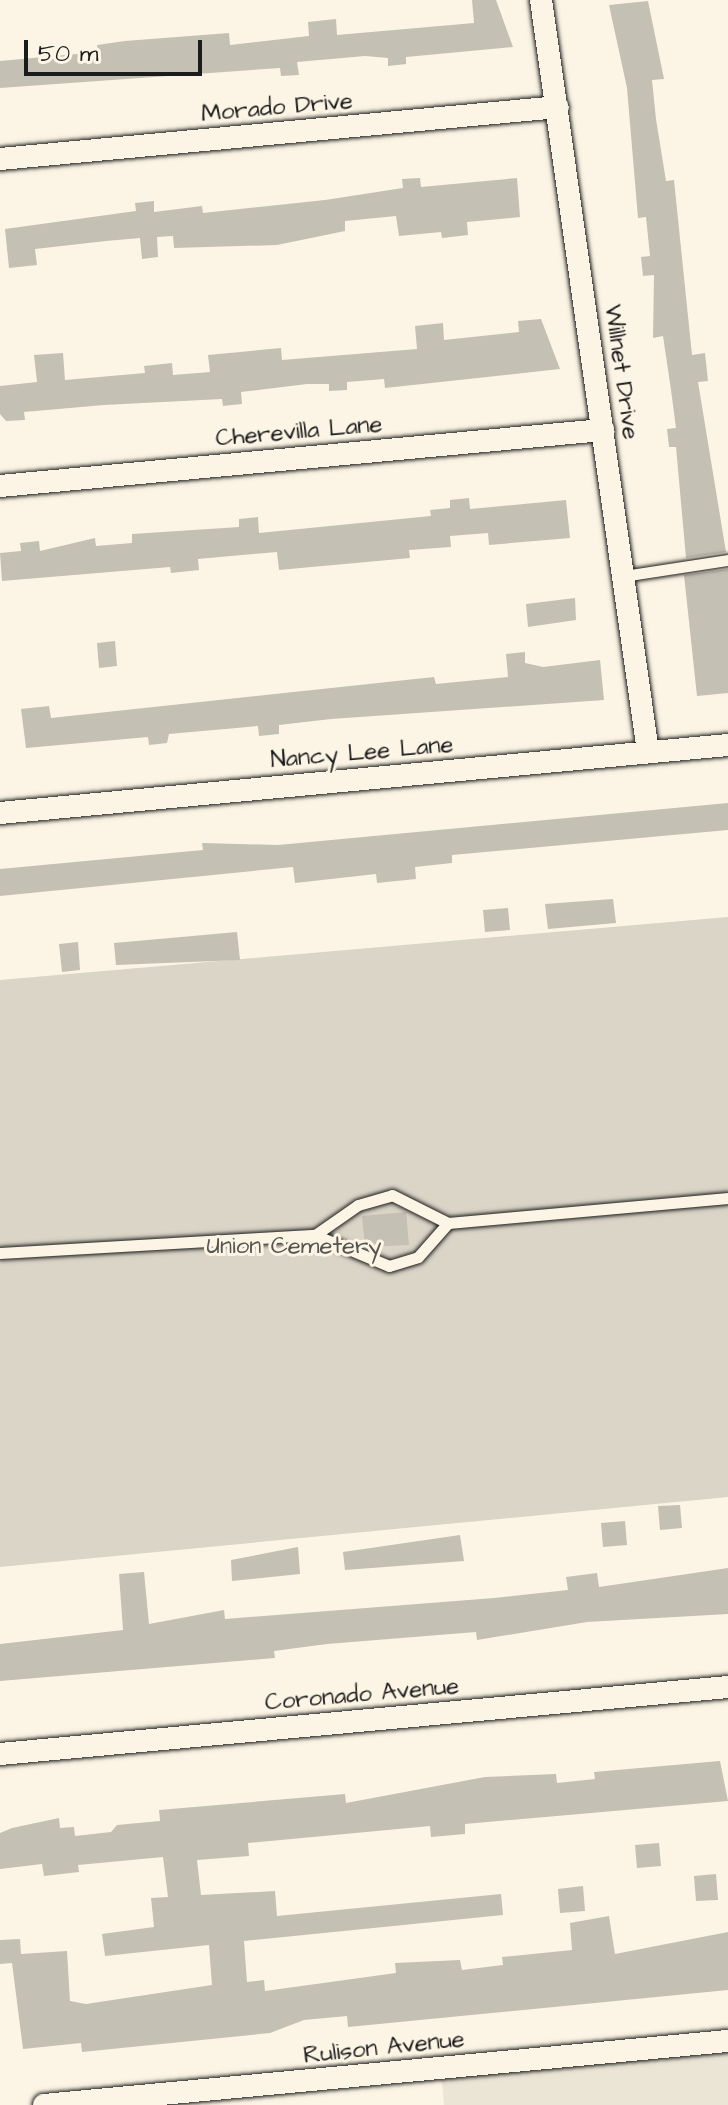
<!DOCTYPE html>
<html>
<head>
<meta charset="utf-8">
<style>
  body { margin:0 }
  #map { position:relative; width:728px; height:2105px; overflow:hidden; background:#fcf5e5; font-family:"Architects Daughter",sans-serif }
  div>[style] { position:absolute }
  .built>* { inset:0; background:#ebe5d6 }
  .green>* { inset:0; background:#dbd5c8 }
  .building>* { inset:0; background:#c4c0b3 }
  .roads { filter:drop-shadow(0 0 2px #1c1c1c) drop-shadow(0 0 2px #1c1c1c) }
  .lane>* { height:11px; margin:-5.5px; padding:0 5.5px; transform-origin:5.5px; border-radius:5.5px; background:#fcf5e5 }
  .street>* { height:22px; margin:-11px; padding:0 11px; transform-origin:11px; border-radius:11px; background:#fcf5e5 }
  span { translate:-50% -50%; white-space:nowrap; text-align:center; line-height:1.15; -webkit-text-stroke:6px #fcf5e5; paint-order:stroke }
  .street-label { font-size:24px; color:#1c1c1c }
  .park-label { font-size:24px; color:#555450 }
  .scale { position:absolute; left:24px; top:40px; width:178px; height:36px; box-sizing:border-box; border:4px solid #1c1c1c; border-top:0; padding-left:10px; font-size:24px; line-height:28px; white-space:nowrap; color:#1c1c1c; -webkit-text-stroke:6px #fcf5e5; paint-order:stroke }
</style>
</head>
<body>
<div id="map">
  <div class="built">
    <i style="clip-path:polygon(728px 2041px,728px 2105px,444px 2105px,441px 2068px)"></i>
  </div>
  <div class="green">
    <i style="clip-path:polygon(728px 917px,728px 1497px,0 1567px,0 980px)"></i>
  </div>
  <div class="building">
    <i style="clip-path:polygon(472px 0,496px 0,513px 47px,406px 57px,406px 64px,388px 66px,388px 58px,365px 56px,297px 62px,299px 75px,281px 76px,280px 68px,0 88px,0 61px,98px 52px,97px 45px,125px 41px,229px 33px,230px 45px,309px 36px,308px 22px,336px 19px,337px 35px,474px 23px)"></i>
    <i style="clip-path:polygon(648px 1px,664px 79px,652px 80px,656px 119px,666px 181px,674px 180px,692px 355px,705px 353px,708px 381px,698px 382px,726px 552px,686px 558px,676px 447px,669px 447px,667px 429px,676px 428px,671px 390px,663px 336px,653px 338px,654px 275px,643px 276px,641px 257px,650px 256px,646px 217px,638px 218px,627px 88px,609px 5px)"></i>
    <i style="clip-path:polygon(420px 178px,421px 187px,517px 178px,520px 217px,467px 222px,468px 235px,442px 238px,441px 232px,399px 236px,396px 216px,345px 221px,345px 231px,277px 245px,174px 248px,173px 236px,157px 237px,158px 257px,142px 259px,140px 238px,106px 241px,35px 249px,37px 265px,9px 268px,5px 229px,136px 211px,135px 203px,154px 201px,154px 212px,202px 206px,203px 213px,325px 200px,403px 188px,402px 179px)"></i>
    <i style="clip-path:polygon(541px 319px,560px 369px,385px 388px,384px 379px,347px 382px,347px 390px,329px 391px,329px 384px,307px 384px,241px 392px,242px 404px,223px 406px,222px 399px,104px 405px,24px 412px,25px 420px,6px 421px,0 414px,0 386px,37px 382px,34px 355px,63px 353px,65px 380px,145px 373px,144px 366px,172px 363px,173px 375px,210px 372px,208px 355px,281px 348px,282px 360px,417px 349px,415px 326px,443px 323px,444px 340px,519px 332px,518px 321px)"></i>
    <i style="clip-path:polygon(469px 498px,470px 509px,566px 500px,570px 538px,489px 545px,488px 533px,450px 536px,451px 547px,409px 550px,410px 558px,279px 570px,277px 552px,198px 559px,199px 570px,171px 573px,170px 567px,2px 581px,0 553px,21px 551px,20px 543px,39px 541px,40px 551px,95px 538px,96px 546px,132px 543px,132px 534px,239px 527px,239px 519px,258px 517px,259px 533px,431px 516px,430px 510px,450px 508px,450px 500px)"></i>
    <i style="clip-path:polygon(728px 569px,728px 693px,697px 696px,684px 575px)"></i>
    <i style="clip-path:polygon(575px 598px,576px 620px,528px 627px,526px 604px)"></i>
    <i style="clip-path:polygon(115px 641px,117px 666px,99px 668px,97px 643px)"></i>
    <i style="clip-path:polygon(525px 652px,525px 663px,543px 667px,600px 660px,604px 700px,331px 719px,279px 725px,279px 734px,259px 736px,258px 726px,169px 734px,167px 743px,149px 745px,148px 737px,26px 748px,21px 709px,49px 706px,51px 718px,434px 677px,436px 684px,508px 677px,506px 654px)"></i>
    <i style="clip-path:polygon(728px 803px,728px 830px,452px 855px,452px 863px,415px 867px,416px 879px,377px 883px,376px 874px,295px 883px,293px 867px,0 896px,0 869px,203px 850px,202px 843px,278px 845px)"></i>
    <i style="clip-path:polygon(613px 899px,616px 923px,548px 929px,545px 904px)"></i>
    <i style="clip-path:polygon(508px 908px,510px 930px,485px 932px,483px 910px)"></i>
    <i style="clip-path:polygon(237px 932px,240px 960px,116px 965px,114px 943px)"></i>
    <i style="clip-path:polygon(78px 942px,80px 970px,62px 972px,59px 944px)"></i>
    <i style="clip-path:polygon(406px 1212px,409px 1245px,365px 1247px,362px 1216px)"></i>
    <i style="clip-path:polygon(680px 1505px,682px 1528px,660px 1530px,658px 1506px)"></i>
    <i style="clip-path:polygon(625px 1521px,627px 1545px,603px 1547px,601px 1523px)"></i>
    <i style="clip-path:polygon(460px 1535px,464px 1561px,345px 1570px,343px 1552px)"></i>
    <i style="clip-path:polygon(298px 1547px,300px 1574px,232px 1581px,231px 1560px)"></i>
    <i style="clip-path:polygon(728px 1568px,728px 1614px,587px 1622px,477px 1640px,476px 1632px,327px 1644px,274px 1651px,275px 1658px,0 1681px,0 1644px,123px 1630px,119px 1574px,144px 1572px,149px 1624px,224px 1610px,225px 1619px,494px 1598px,568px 1590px,566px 1577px,597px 1573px,599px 1587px)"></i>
    <i style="clip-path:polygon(720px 1761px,728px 1801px,465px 1824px,465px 1834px,431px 1837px,430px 1826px,248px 1843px,249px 1856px,197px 1860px,201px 1895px,275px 1891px,277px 1916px,501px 1894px,503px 1915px,244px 1941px,247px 1982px,264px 1980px,265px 1991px,396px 1973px,395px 1963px,460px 1960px,462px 1970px,503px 1965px,502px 1957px,572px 1950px,570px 1923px,609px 1916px,615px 1954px,728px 1932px,728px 1990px,348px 2027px,347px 2016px,304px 2020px,270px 2033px,82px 2052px,81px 2043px,23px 2049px,12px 1963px,0 1964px,0 1940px,20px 1939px,21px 1954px,67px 1951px,70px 2001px,86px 2004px,212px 1985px,209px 1945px,105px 1956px,102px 1934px,154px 1927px,151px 1898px,168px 1897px,163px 1857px,78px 1865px,79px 1872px,44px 1876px,42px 1864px,0 1869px,0 1833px,12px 1828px,59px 1818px,60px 1828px,74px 1827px,75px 1836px,111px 1832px,117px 1825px,160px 1821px,159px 1810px,345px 1794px,346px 1803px,485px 1777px,556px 1774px,557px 1783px,595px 1779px,594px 1772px)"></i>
    <i style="clip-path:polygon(659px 1843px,661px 1866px,637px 1868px,635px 1845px)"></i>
    <i style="clip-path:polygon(716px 1874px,718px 1900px,696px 1901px,694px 1876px)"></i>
    <i style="clip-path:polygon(583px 1886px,585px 1911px,560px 1913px,558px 1889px)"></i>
  </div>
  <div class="roads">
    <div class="lane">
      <i style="left:623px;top:576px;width:106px;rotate:-8.7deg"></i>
      <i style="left:315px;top:1235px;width:52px;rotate:-34.9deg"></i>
      <i style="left:358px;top:1205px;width:35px;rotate:-16deg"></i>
      <i style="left:392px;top:1195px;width:63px;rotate:26.6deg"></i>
      <i style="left:448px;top:1223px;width:281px;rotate:-5.1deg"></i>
      <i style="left:0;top:1253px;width:316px;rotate:-3.3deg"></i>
      <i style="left:315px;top:1235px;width:80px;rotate:22.7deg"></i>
      <i style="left:389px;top:1266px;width:30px;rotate:-17deg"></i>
      <i style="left:418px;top:1257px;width:45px;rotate:-48.6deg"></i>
    </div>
    <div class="street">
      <i style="left:541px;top:0;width:760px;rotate:81.9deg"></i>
      <i style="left:0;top:159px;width:560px;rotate:-5.32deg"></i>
      <i style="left:0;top:486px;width:606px;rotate:-5.31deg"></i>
      <i style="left:0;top:813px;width:731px;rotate:-5.34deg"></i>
      <i style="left:0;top:1754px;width:731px;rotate:-5.26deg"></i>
      <i style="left:44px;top:2105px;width:687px;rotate:-5.35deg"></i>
    </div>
  </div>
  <div class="street-label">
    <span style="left:277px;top:108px;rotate:-5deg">Morado Drive</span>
    <span style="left:621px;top:372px;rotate:82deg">Willnet Drive</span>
    <span style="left:299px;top:432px;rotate:-5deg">Cherevilla Lane</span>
    <span style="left:362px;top:753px;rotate:-5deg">Nancy Lee Lane</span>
    <span style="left:362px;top:1695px;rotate:-5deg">Coronado Avenue</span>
    <span style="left:384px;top:2048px;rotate:-6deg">Rulison Avenue</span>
  </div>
  <div class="park-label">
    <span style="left:294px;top:1247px">Union Cemetery</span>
  </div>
  <div class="scale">50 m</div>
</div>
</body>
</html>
